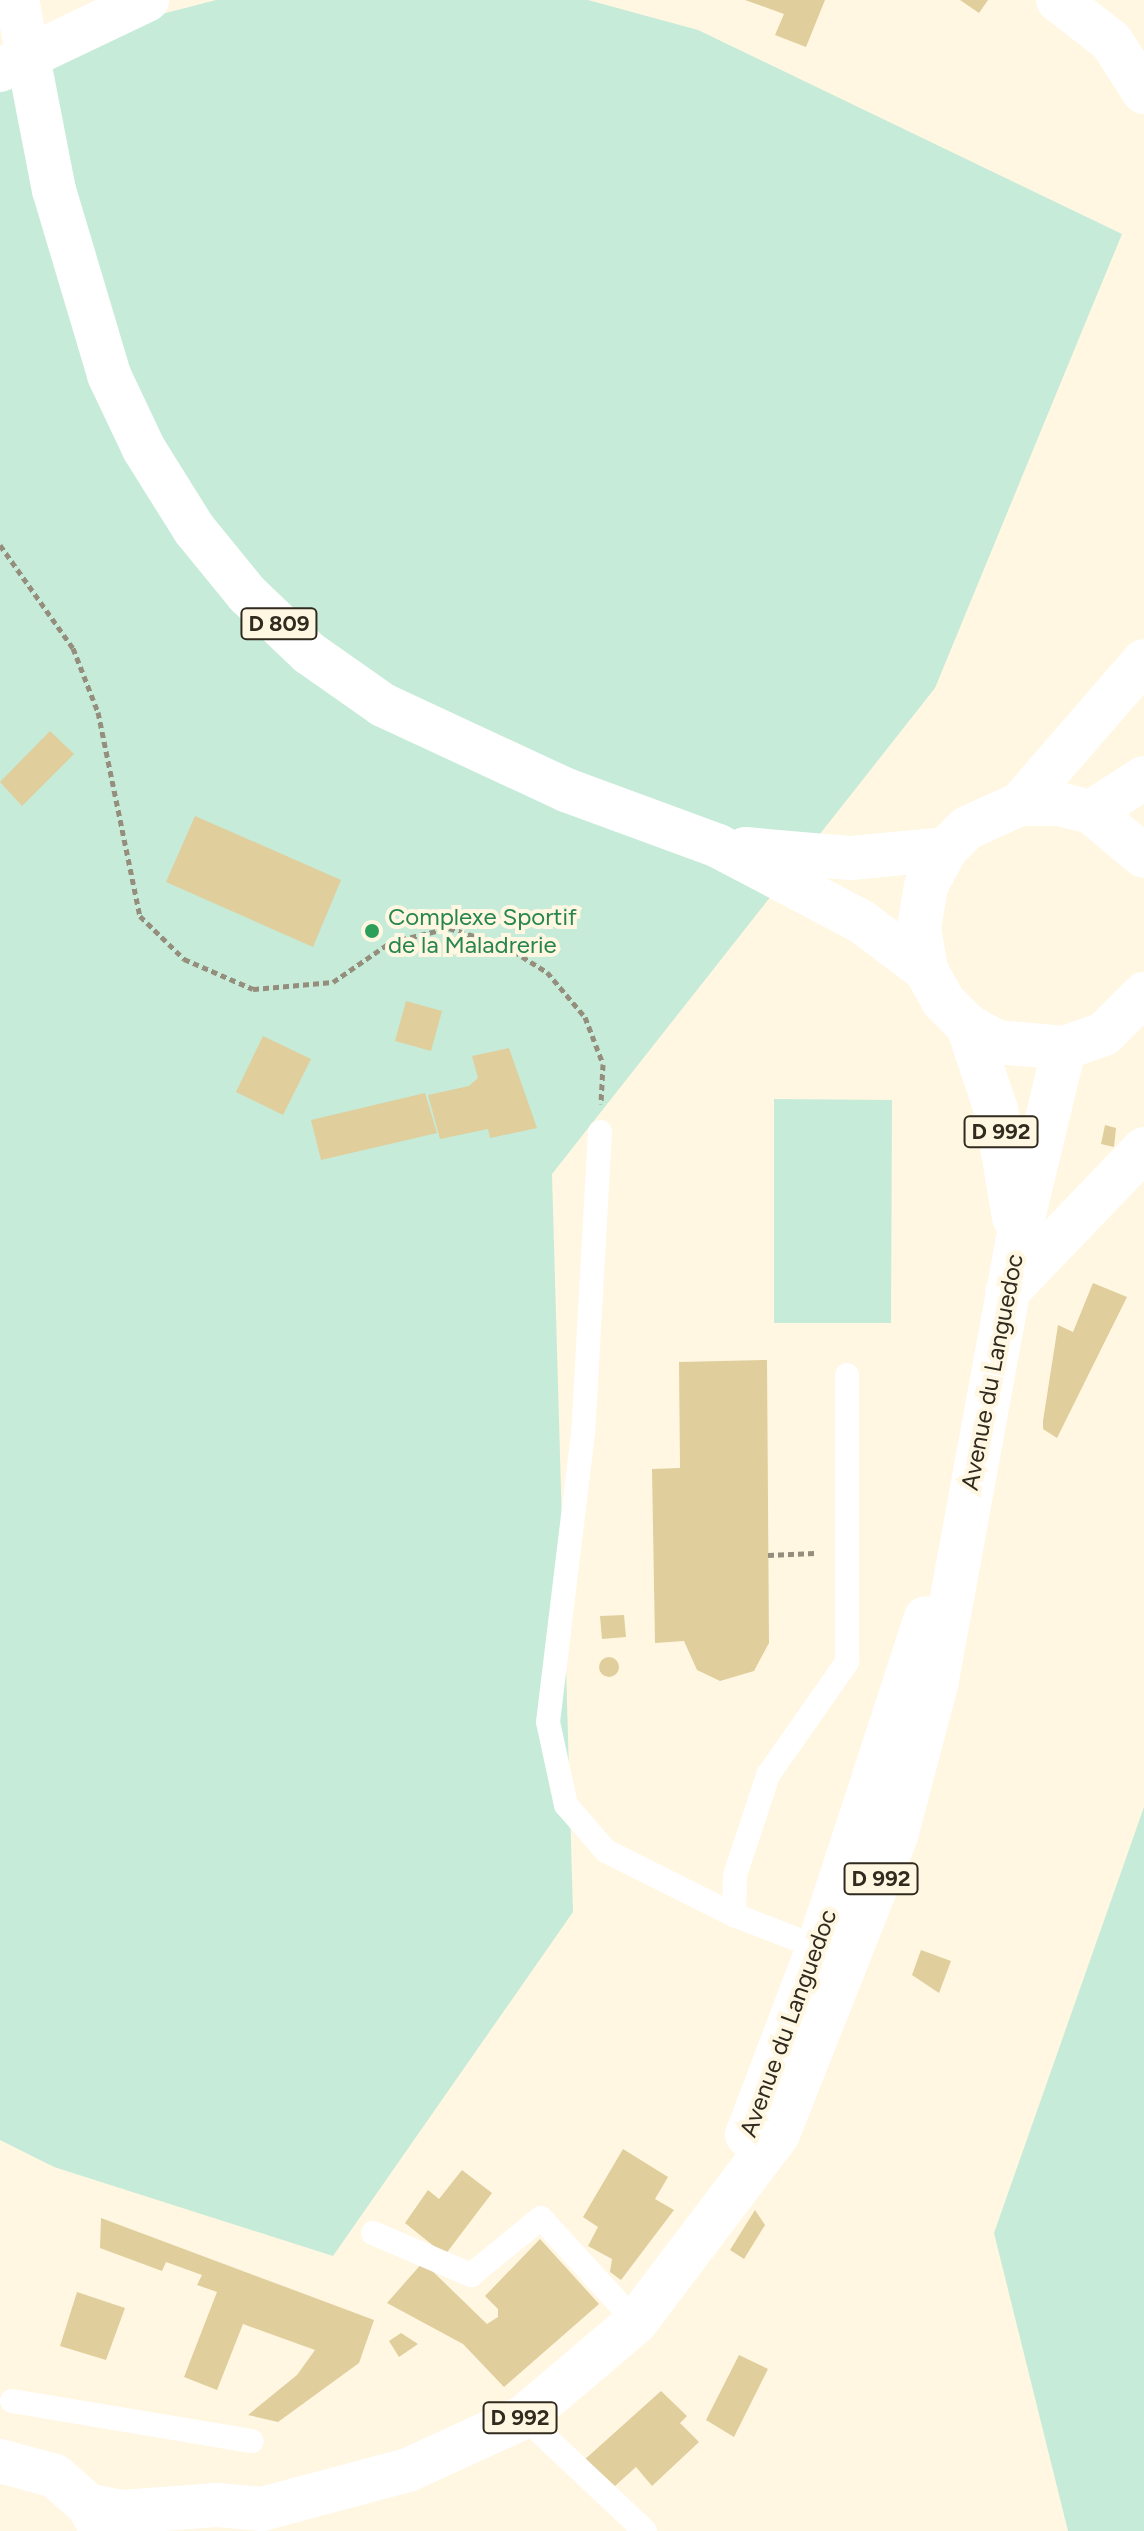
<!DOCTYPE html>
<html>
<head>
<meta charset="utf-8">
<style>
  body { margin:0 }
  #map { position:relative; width:1144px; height:2531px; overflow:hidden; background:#fff7e2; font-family:Figtree,sans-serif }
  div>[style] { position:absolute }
  .green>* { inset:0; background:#c6ebd9 }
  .building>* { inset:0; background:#e0ce9c }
  .round { border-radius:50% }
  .path>* { height:5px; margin-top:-2.5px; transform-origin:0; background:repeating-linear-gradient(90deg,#958e7d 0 6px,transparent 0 10px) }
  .service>* { height:24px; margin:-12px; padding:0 12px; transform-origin:12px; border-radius:12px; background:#fff }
  .minor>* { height:44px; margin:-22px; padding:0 22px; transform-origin:22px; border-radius:22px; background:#fff }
  .primary>* { height:44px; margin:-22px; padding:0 22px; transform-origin:22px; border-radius:22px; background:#fff }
  .dots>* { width:22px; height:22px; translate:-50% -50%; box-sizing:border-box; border:4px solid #fff7e2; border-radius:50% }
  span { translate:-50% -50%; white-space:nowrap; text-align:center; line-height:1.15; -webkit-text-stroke:8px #fff7e2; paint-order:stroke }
  .shield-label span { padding:2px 6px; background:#fff7e2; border:2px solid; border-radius:6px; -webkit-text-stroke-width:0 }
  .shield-label { font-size:22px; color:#302b1e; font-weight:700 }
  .leisure-label { font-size:24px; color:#27864d }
  .left { translate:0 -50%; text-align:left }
  .street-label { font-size:24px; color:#302b1e }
</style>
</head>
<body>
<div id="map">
  <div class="green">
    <i style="clip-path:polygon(216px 0,588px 0,698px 30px,1122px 234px,935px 688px,552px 1174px,573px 1912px,333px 2256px,54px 2167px,0 2140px,0 56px)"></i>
    <i style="clip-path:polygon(774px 1099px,892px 1100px,891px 1323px,774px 1323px)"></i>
    <i style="clip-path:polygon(1144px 1807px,1144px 2531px,1068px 2531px,994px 2233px)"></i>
  </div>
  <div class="building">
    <i style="clip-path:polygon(745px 0,825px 0,806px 47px,775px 35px,784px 14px)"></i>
    <i style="clip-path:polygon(960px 0,988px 0,979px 13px)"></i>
    <i style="clip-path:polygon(50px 731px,74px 754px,22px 806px,0 782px)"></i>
    <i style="clip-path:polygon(195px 816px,341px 880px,313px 947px,166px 882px)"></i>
    <i style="clip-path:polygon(406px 1001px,442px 1011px,431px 1051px,395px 1041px)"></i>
    <i style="clip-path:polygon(263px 1036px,311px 1059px,283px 1115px,236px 1092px)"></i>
    <i style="clip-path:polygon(509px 1048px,537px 1128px,490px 1138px,488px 1129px,440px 1139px,428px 1095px,469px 1086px,478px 1078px,472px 1056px)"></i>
    <i style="clip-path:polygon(425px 1093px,437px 1133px,321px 1160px,311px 1120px)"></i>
    <i style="clip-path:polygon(1105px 1125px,1116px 1128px,1114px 1147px,1101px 1144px)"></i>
    <i style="clip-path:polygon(1093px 1283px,1127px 1297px,1057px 1438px,1043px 1429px,1043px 1421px,1058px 1325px,1073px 1332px)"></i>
    <i style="clip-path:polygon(767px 1360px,769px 1643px,754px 1671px,720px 1681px,697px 1670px,684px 1641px,655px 1643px,652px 1469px,680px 1468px,679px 1362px)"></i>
    <i style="clip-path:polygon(624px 1615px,626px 1637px,602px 1639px,600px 1616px)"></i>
    <i class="round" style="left:599px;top:1657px;width:20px;height:20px"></i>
    <i style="clip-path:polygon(921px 1950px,951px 1961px,939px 1993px,912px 1975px)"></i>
    <i style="clip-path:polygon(623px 2149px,668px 2177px,655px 2199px,674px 2210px,621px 2280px,610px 2272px,612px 2259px,588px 2246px,598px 2227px,583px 2217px)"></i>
    <i style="clip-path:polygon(462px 2170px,492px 2193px,445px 2255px,405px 2223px,428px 2190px,439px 2199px)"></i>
    <i style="clip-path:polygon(755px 2210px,765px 2225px,744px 2259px,730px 2250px)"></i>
    <i style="clip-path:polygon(101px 2218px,374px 2320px,359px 2363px,278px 2422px,248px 2415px,297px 2375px,315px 2350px,243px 2324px,217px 2390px,184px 2377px,217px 2292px,197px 2285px,202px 2275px,166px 2262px,162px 2271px,100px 2248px)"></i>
    <i style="clip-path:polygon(540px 2239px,599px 2304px,504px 2387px,463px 2344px,387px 2303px,423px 2262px,487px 2324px,498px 2317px,498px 2309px,485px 2296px)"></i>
    <i style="clip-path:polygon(77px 2292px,125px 2308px,106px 2360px,60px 2346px)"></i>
    <i style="clip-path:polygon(401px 2333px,418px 2344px,399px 2357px,389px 2341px)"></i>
    <i style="clip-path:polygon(739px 2355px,768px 2369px,734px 2437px,706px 2420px)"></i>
    <i style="clip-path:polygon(661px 2391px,687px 2416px,680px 2423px,699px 2442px,652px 2486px,636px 2467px,615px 2486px,583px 2461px)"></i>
  </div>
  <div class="path">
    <i style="left:0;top:545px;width:126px;rotate:54.7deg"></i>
    <i style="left:73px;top:648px;width:69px;rotate:68.7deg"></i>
    <i style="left:98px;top:712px;width:208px;rotate:78.4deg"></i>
    <i style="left:140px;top:916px;width:62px;rotate:44.3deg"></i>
    <i style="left:184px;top:959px;width:75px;rotate:23.5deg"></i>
    <i style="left:253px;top:989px;width:80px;rotate:-5deg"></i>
    <i style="left:333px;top:982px;width:70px;rotate:-34.6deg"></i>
    <i style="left:391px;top:942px;width:60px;rotate:-13.6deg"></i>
    <i style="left:449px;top:928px;width:59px;rotate:17.8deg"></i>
    <i style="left:505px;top:946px;width:49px;rotate:31.8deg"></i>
    <i style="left:547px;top:972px;width:59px;rotate:49.8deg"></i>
    <i style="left:585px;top:1017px;width:50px;rotate:69deg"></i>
    <i style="left:603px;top:1064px;width:40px;rotate:92.9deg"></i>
    <i style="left:768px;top:1555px;width:47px;rotate:-2.4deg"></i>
  </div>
  <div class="service">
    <i style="left:600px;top:1132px;width:301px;rotate:93.2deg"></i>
    <i style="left:583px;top:1433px;width:291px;rotate:96.9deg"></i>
    <i style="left:548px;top:1722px;width:85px;rotate:77.8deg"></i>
    <i style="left:566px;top:1805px;width:61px;rotate:49deg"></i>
    <i style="left:606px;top:1851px;width:143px;rotate:26.6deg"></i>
    <i style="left:734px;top:1915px;width:100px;rotate:21.2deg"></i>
    <i style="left:734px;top:1915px;width:40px;rotate:-88.6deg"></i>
    <i style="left:735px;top:1875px;width:105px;rotate:-71.7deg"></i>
    <i style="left:768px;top:1775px;width:138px;rotate:-55deg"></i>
    <i style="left:847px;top:1662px;width:287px;rotate:-90deg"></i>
    <i style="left:373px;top:2233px;width:107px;rotate:23.2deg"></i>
    <i style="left:471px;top:2275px;width:90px;rotate:-39.2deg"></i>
    <i style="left:541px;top:2218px;width:141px;rotate:47.6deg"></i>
    <i style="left:12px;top:2401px;width:243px;rotate:9.5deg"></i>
    <i style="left:524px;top:2417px;width:166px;rotate:43.3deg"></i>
  </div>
  <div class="minor">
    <i style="left:1058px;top:0;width:67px;rotate:37.7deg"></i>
    <i style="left:1111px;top:41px;width:61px;rotate:57.1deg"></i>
    <i style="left:0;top:70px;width:163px;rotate:-25.5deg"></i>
    <i style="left:1020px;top:804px;width:189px;rotate:-49.1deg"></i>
    <i style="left:1007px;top:1292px;width:198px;rotate:-46.2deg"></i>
  </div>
  <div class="primary">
    <i style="left:17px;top:0;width:194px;rotate:79deg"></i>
    <i style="left:54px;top:190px;width:193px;rotate:73.4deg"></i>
    <i style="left:109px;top:375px;width:82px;rotate:64.7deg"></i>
    <i style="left:144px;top:449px;width:94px;rotate:58deg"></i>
    <i style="left:194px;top:529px;width:84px;rotate:50.8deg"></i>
    <i style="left:247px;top:594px;width:86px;rotate:43.6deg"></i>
    <i style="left:309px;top:653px;width:90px;rotate:35.1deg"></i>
    <i style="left:383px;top:705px;width:202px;rotate:24.9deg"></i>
    <i style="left:566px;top:790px;width:162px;rotate:20.2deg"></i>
    <i style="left:718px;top:846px;width:163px;rotate:27.8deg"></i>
    <i style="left:862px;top:922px;width:80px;rotate:36.9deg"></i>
    <i style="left:1091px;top:812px;width:63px;rotate:-32.7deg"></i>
    <i style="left:745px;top:849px;width:106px;rotate:4.9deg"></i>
    <i style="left:851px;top:858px;width:95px;rotate:-5.4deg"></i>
    <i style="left:1144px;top:856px;width:69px;rotate:-140.3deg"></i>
    <i style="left:1091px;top:812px;width:33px;rotate:-166deg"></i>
    <i style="left:1059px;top:804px;width:39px;rotate:180deg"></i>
    <i style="left:1020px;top:804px;width:58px;rotate:155.6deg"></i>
    <i style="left:967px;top:828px;width:30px;rotate:135deg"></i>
    <i style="left:946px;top:849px;width:42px;rotate:118.4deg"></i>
    <i style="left:926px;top:886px;width:43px;rotate:99.5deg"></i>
    <i style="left:919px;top:928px;width:43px;rotate:80.5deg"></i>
    <i style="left:926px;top:970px;width:35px;rotate:61deg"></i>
    <i style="left:943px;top:1001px;width:35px;rotate:45deg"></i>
    <i style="left:968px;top:1026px;width:33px;rotate:29deg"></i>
    <i style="left:997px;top:1042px;width:67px;rotate:5.1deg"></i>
    <i style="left:1064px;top:1048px;width:42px;rotate:-19.3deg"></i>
    <i style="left:1104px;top:1034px;width:57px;rotate:-45deg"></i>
    <i style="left:968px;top:1026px;width:89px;rotate:71.6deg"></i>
    <i style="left:996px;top:1110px;width:109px;rotate:80.5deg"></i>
    <i style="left:747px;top:2135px;width:200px;rotate:-69.2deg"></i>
    <i style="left:818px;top:1948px;width:347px;rotate:-71.9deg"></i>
    <i style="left:0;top:2461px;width:57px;rotate:15.3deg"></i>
    <i style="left:55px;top:2476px;width:44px;rotate:41.3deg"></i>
    <i style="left:88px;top:2505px;width:28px;rotate:60deg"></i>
    <i style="left:88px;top:2505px;width:35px;rotate:12deg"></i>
    <i style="left:122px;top:2512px;width:95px;rotate:-4.2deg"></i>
    <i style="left:217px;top:2505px;width:45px;rotate:5.1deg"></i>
    <i style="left:262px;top:2509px;width:151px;rotate:-15deg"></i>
    <i style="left:408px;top:2470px;width:128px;rotate:-24.6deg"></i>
    <i style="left:524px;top:2417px;width:147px;rotate:-40.3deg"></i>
    <i style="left:636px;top:2322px;width:236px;rotate:-52.9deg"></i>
    <i style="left:778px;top:2134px;width:321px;rotate:-68.4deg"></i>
    <i style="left:896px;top:1836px;width:156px;rotate:-75.2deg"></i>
    <i style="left:936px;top:1685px;width:449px;rotate:-79.6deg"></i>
    <i style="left:1017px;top:1243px;width:201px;rotate:-76.4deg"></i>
  </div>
  <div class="dots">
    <i style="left:372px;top:931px;background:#2e9e5b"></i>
  </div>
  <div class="shield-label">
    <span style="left:279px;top:624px">D 809</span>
    <span style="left:1001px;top:1132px">D 992</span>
    <span style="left:881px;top:1879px">D 992</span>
    <span style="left:520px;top:2418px">D 992</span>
  </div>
  <div class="leisure-label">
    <span class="left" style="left:388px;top:931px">Complexe Sportif<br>de la Maladrerie</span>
  </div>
  <div class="street-label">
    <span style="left:992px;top:1372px;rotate:-79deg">Avenue du Languedoc</span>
    <span style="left:788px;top:2023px;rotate:-70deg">Avenue du Languedoc</span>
  </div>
</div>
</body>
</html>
